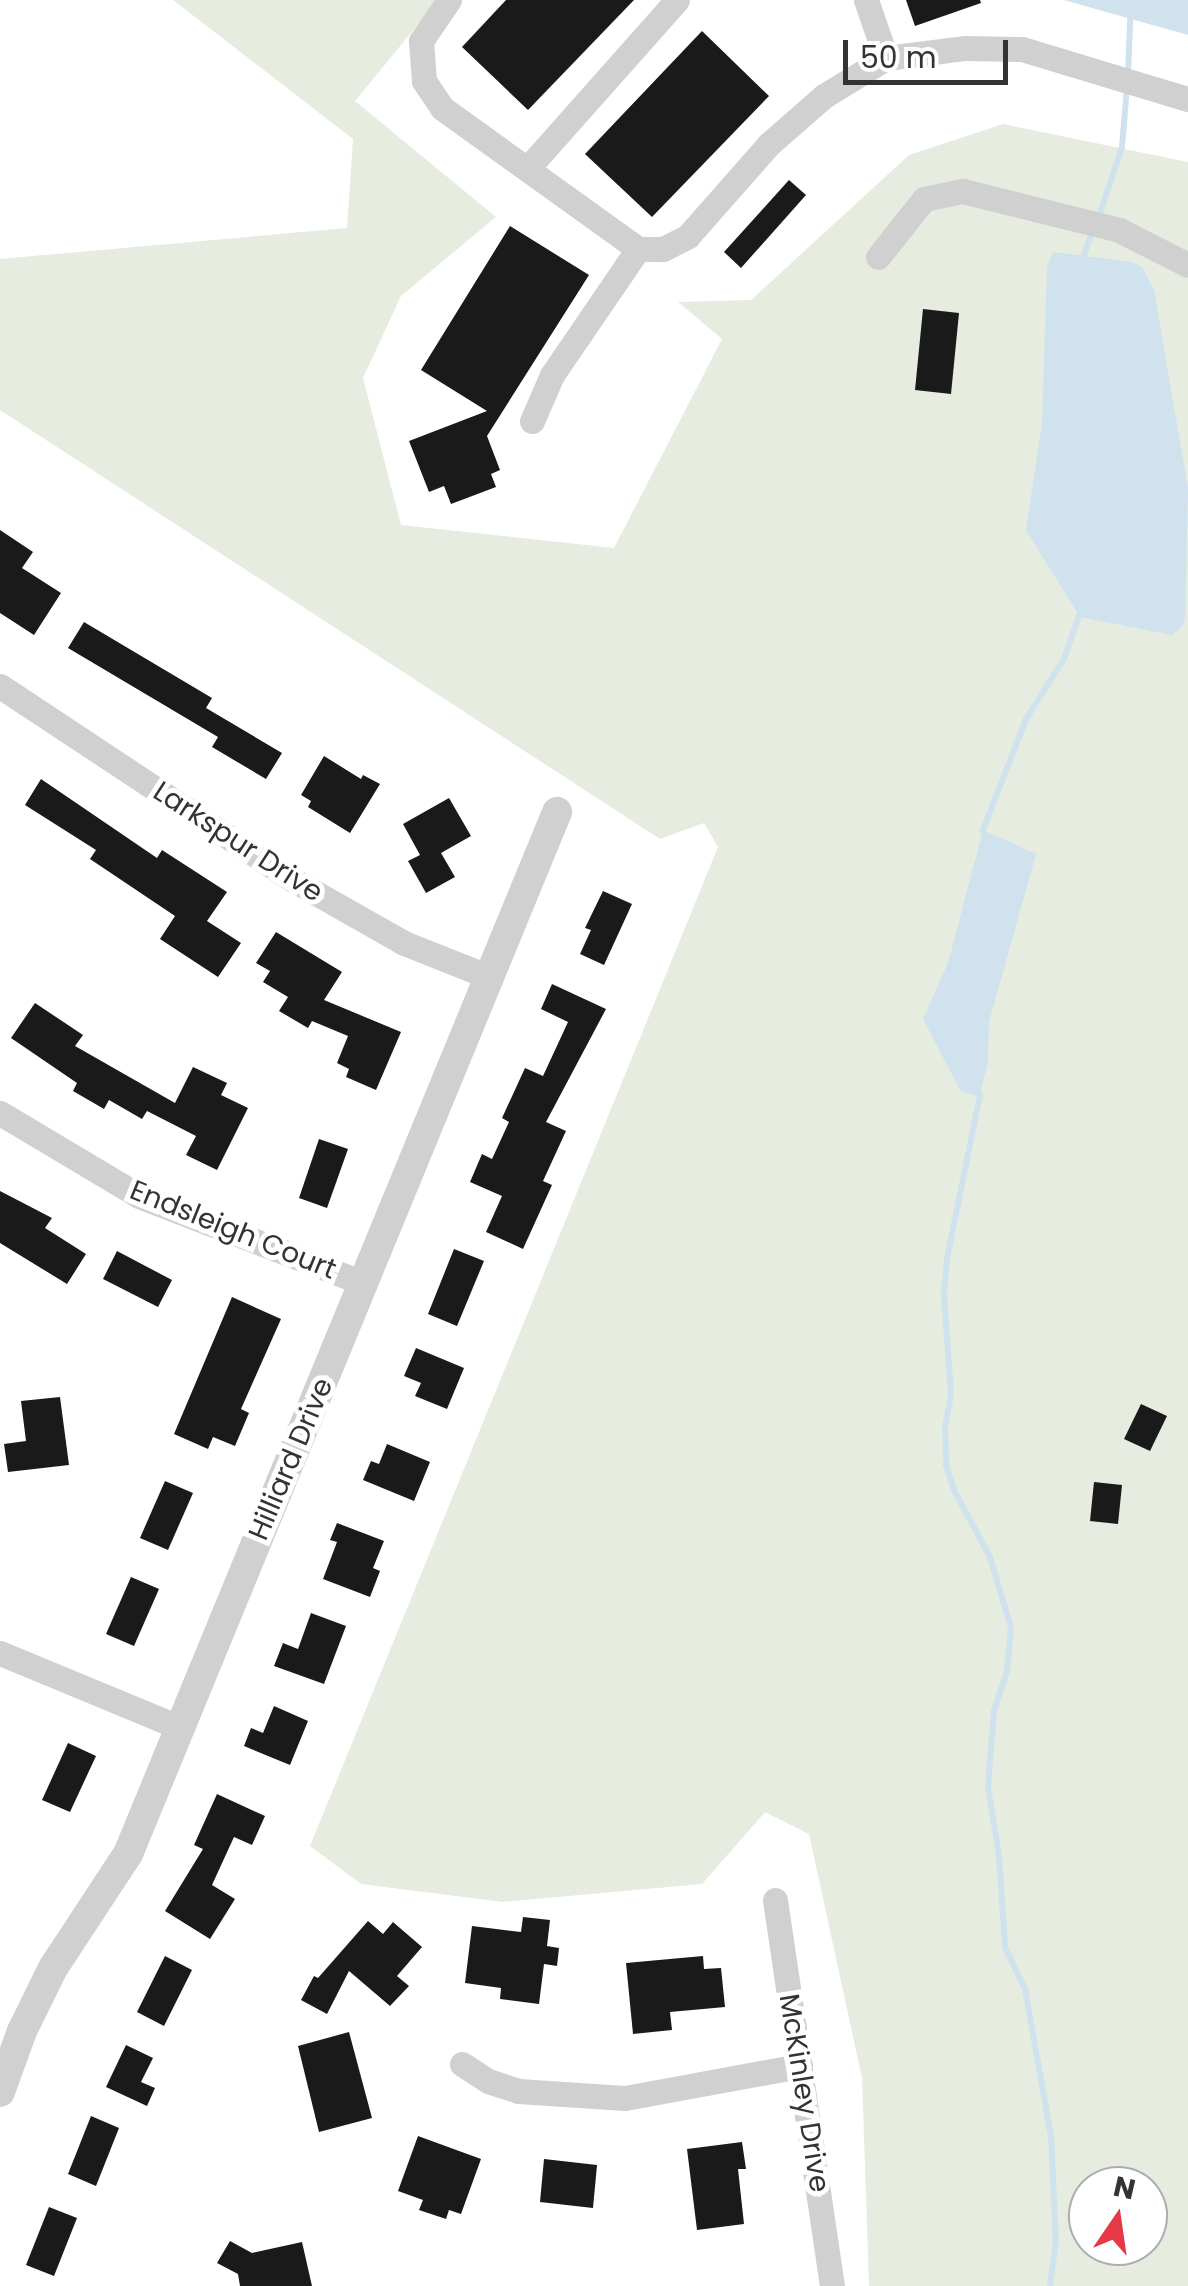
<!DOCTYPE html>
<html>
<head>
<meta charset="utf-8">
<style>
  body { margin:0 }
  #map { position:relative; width:1188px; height:2286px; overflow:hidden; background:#fff; font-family:Poppins,sans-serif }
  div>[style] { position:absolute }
  .green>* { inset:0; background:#e6ecdf }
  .water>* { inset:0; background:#cfe2ee }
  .stream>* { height:6px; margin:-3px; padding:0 3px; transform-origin:3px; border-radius:3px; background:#cfe2ee }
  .building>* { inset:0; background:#1a1a1a }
  .minor>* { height:25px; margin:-12.5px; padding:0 12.5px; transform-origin:12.5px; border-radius:12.5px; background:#d0d0d0 }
  .tertiary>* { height:30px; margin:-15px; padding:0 15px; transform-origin:15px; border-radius:15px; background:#d0d0d0 }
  span { translate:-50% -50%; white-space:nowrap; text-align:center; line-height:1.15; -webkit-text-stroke:10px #fff; paint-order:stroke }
  .street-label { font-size:28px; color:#333 }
  .north { position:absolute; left:1068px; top:2166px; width:100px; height:100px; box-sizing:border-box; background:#fff; border:2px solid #adadad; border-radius:50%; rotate:13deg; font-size:28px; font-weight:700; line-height:40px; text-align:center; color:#333 }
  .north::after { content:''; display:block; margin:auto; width:35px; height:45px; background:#e63946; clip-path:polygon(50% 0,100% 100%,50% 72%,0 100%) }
  .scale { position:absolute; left:843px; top:40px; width:165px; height:45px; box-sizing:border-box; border:5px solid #333; border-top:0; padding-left:12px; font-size:30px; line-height:35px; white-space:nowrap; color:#333; -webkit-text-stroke:8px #fff; paint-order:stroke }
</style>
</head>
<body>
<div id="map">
  <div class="green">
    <i style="clip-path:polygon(evenodd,173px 0,438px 0,355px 101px,496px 217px,401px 296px,363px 378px,401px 525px,614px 548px,722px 339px,678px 302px,751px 300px,909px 155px,1003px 124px,1188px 162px,1188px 2286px,869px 2286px,862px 2078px,809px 1834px,765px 1812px,702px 1884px,503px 1902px,361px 1884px,310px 1846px,718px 847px,704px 823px,660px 839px,0 410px,0 259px,347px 228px,353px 139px,173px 0,1088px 2186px,1148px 2186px,1148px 2246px,1088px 2246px,1088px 2186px)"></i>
  </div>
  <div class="water">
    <i style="clip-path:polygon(1064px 0,1188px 0,1188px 35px,1131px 19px)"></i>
    <i style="clip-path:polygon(1053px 252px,1132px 262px,1143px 268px,1154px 290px,1188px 488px,1185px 617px,1182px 627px,1172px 635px,1080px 617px,1026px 530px,1042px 424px,1047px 267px)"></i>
    <i style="clip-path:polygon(983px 830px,1036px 854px,989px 1022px,988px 1061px,980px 1095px,976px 1096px,960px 1090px,923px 1019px,948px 963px)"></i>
  </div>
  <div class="stream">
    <i style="left:1128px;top:74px;width:74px;rotate:-87.7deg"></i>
    <i style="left:1098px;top:219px;width:76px;rotate:-71.6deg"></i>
    <i style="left:1122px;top:147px;width:61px;rotate:-85.3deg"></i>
    <i style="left:1082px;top:260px;width:32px;rotate:-70deg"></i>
    <i style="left:986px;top:838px;width:9px;rotate:-111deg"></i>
    <i style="left:983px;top:830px;width:119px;rotate:-68.8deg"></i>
    <i style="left:1026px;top:719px;width:71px;rotate:-57.7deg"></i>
    <i style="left:1064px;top:659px;width:49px;rotate:-70.8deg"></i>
    <i style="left:976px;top:1089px;width:7px;rotate:56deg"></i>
    <i style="left:980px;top:1095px;width:166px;rotate:101.4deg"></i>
    <i style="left:947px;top:1258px;width:38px;rotate:95deg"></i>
    <i style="left:944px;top:1296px;width:98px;rotate:85.9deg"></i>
    <i style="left:951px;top:1394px;width:34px;rotate:100deg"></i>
    <i style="left:945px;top:1427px;width:38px;rotate:88deg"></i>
    <i style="left:946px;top:1465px;width:28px;rotate:72deg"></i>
    <i style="left:955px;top:1492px;width:74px;rotate:61.7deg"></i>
    <i style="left:990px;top:1557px;width:74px;rotate:73.5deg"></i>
    <i style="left:1011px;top:1628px;width:43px;rotate:95.3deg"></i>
    <i style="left:1007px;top:1671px;width:42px;rotate:108deg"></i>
    <i style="left:994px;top:1711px;width:76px;rotate:94.5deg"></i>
    <i style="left:988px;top:1787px;width:70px;rotate:80.9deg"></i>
    <i style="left:999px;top:1856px;width:91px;rotate:86.2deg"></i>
    <i style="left:1005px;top:1947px;width:47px;rotate:64.5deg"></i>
    <i style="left:1025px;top:1989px;width:149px;rotate:80deg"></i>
    <i style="left:1051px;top:2136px;width:105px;rotate:87.3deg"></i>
    <i style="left:1056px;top:2241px;width:45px;rotate:97.6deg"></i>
  </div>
  <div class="building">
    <i style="clip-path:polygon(506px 0,634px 0,528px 110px,462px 47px)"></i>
    <i style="clip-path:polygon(906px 0,980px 0,981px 3px,915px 26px)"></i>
    <i style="clip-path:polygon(702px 31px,769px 96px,652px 217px,585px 154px)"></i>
    <i style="clip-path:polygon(789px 180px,806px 195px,741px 268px,724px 252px)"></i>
    <i style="clip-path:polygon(510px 226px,589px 275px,487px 436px,500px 470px,491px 474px,496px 487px,451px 504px,444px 486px,429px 492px,409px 441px,487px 411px,421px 370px)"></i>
    <i style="clip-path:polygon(923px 309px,959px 313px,951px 394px,915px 390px)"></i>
    <i style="clip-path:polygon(0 530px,33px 552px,22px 568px,61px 593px,34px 635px,0 613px)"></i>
    <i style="clip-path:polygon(84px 622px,212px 698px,206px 708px,282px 753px,266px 779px,212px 747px,218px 737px,68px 648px)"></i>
    <i style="clip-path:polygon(324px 756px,361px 779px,363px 775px,380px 784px,350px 833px,308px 807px,311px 801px,301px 795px)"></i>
    <i style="clip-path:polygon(41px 779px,157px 858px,162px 850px,227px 892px,207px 921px,241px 943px,218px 977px,160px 939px,175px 916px,90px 859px,96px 850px,25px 805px)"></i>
    <i style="clip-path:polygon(449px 798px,471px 836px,441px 853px,455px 877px,426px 893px,408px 861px,420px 855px,403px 824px)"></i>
    <i style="clip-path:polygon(603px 891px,632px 904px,604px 965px,580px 954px,591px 930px,585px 928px)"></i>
    <i style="clip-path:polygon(276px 932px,342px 972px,324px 1000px,401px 1032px,376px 1090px,346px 1077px,349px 1069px,337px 1063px,348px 1036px,312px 1021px,308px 1028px,279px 1011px,288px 997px,263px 982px,270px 971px,256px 963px)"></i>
    <i style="clip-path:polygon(552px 984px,606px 1009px,546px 1122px,566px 1131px,543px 1181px,552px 1185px,523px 1249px,486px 1232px,502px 1196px,470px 1182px,482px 1154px,492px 1159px,509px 1122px,502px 1118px,525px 1068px,543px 1076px,568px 1022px,541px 1009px)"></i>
    <i style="clip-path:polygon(35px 1003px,83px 1035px,75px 1046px,175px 1103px,193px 1067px,227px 1083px,221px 1095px,248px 1108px,217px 1170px,186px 1155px,196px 1136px,147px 1111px,142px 1119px,109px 1100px,104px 1109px,73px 1091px,77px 1083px,11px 1038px)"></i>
    <i style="clip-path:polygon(319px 1139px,348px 1149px,327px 1208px,299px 1198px)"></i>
    <i style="clip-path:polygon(0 1191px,52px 1218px,45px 1228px,86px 1254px,67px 1284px,0 1243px)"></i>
    <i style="clip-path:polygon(454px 1249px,484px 1261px,457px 1326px,428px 1314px)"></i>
    <i style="clip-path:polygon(117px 1251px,172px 1280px,158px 1307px,103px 1279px)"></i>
    <i style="clip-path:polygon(232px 1297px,281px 1319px,241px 1409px,249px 1413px,235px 1446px,213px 1437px,208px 1449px,174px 1434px)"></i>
    <i style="clip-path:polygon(416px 1348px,464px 1368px,447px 1409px,415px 1396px,421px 1383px,404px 1376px)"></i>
    <i style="clip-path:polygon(60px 1397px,69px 1465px,8px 1472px,4px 1444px,26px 1441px,21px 1401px)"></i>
    <i style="clip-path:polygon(1141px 1404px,1167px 1416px,1150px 1451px,1124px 1439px)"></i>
    <i style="clip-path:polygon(387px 1444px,430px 1462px,414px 1501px,363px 1480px,371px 1461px,379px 1464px)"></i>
    <i style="clip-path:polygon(165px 1481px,193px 1493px,168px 1550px,140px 1538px)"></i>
    <i style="clip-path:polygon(1094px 1482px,1122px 1485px,1118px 1524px,1090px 1521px)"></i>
    <i style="clip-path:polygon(337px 1523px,384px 1541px,373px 1568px,380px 1571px,370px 1597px,323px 1579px,337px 1542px,330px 1540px)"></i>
    <i style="clip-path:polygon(131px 1577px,159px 1589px,134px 1646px,106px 1634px)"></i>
    <i style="clip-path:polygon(311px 1613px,346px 1626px,324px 1684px,274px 1666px,283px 1643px,298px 1649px)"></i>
    <i style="clip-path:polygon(274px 1706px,308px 1721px,290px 1765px,244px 1746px,251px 1728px,263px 1733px)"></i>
    <i style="clip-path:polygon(68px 1743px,96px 1756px,70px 1812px,42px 1800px)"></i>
    <i style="clip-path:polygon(217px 1794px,265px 1816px,252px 1845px,234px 1837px,212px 1885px,235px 1899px,210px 1939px,165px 1911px,203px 1849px,194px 1845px)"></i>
    <i style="clip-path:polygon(523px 1917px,550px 1920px,547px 1946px,559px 1948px,557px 1966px,544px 1964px,539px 2004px,500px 1999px,501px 1988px,465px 1983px,472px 1926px,521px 1932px)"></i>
    <i style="clip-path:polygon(368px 1921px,383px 1934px,393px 1922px,422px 1947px,397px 1976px,409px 1986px,390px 2006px,349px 1971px,327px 2014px,301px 2000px,314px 1976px,318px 1978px)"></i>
    <i style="clip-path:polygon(165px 1956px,192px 1970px,164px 2026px,137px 2012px)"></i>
    <i style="clip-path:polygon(703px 1956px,704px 1969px,721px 1968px,725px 2007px,670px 2012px,672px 2030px,633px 2034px,626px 1963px)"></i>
    <i style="clip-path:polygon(349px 2032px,372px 2118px,319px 2132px,298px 2046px)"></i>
    <i style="clip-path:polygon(126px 2045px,153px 2058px,141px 2082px,155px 2088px,147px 2106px,106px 2087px)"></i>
    <i style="clip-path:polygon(91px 2116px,119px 2128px,96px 2186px,68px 2174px)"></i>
    <i style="clip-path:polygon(418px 2136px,481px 2159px,461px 2214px,449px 2210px,446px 2219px,419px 2210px,423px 2200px,398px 2191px)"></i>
    <i style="clip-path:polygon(742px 2142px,746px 2169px,738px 2169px,744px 2224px,697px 2230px,687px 2149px)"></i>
    <i style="clip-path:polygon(544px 2159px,597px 2165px,593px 2208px,540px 2202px)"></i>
    <i style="clip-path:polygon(49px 2207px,77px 2218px,54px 2276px,26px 2265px)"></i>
    <i style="clip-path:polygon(230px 2241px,252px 2253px,302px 2242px,312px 2286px,240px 2286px,238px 2274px,217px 2263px)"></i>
  </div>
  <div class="minor">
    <i style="left:449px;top:0;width:50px;rotate:124.3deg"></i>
    <i style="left:421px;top:41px;width:40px;rotate:85.7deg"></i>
    <i style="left:424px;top:81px;width:32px;rotate:56deg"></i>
    <i style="left:442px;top:108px;width:241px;rotate:35.7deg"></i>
    <i style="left:866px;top:0;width:61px;rotate:71deg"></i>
    <i style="left:527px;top:169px;width:226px;rotate:-48.4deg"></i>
    <i style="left:878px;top:257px;width:74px;rotate:-51.6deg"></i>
    <i style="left:924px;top:199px;width:40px;rotate:-12deg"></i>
    <i style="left:963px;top:191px;width:161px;rotate:14deg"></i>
    <i style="left:1119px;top:230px;width:77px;rotate:26.9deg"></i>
    <i style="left:532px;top:421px;width:50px;rotate:-66.5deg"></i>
    <i style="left:552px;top:375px;width:153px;rotate:-55.7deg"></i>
    <i style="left:638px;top:249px;width:25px"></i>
    <i style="left:663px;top:249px;width:28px;rotate:-27deg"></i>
    <i style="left:688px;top:236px;width:123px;rotate:-48.6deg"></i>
    <i style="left:769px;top:144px;width:73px;rotate:-41.1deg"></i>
    <i style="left:824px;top:96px;width:73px;rotate:-31.5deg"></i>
    <i style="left:886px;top:58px;width:80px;rotate:-7.2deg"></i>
    <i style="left:965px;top:48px;width:57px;rotate:1deg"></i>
    <i style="left:1022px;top:49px;width:173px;rotate:16.8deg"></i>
    <i style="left:0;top:686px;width:351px;rotate:33.5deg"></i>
    <i style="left:293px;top:880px;width:128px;rotate:29.6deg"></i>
    <i style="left:404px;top:943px;width:89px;rotate:21.7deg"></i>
    <i style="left:0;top:1113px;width:162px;rotate:30.8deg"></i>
    <i style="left:139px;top:1196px;width:240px;rotate:21.2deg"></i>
    <i style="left:0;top:1653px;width:194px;rotate:22.5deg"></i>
    <i style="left:775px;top:1900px;width:390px;rotate:81.6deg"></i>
    <i style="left:462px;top:2064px;width:31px;rotate:33deg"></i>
    <i style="left:488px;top:2081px;width:32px;rotate:18deg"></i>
    <i style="left:518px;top:2091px;width:107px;rotate:3.7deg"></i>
    <i style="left:625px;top:2098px;width:178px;rotate:-10.4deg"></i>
  </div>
  <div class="tertiary">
    <i style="left:0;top:2092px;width:65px;rotate:-70.2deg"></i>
    <i style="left:22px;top:2031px;width:70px;rotate:-63.8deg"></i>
    <i style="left:53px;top:1968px;width:136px;rotate:-56.7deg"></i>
    <i style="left:128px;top:1854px;width:1127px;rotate:-67.62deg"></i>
  </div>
  <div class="street-label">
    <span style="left:238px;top:842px;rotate:33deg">Larkspur Drive</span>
    <span style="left:233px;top:1230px;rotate:22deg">Endsleigh Court</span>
    <span style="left:291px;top:1459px;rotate:-67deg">Hilliard Drive</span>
    <span style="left:804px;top:2093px;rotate:81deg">McKinley Drive</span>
  </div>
  <div class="north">N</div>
  <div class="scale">50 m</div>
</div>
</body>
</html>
